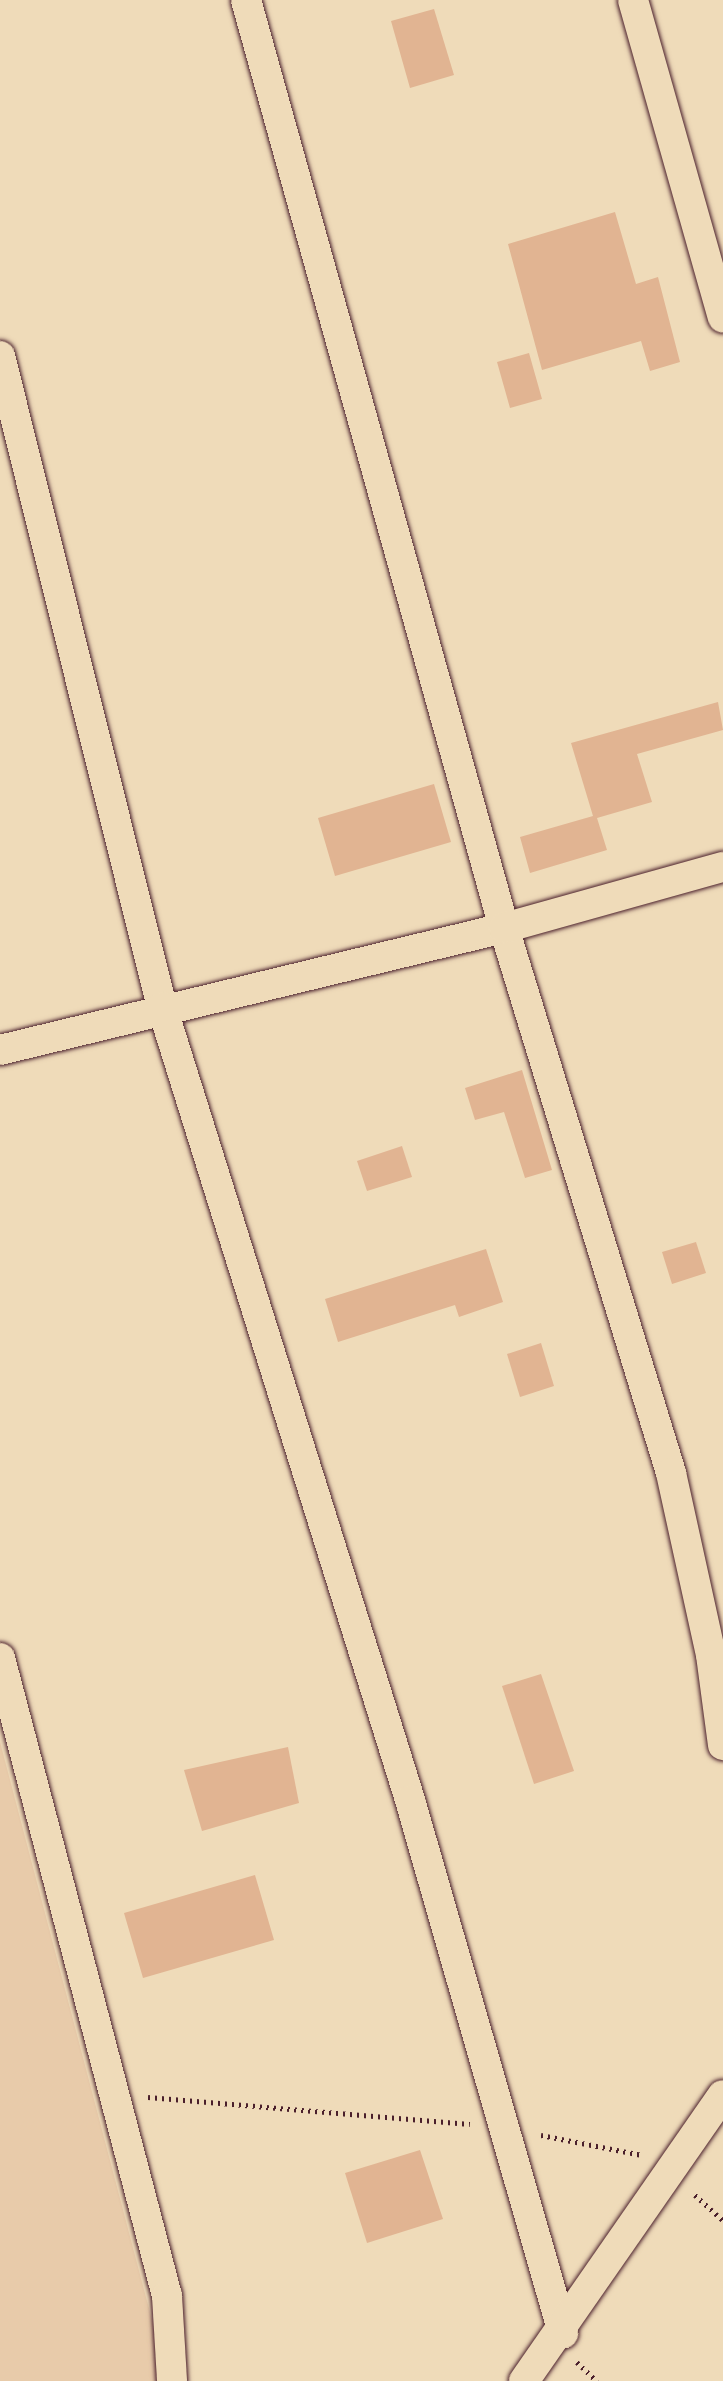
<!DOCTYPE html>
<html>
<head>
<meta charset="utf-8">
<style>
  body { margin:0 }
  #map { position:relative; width:723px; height:2381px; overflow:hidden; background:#efdbb9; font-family:Kalam,sans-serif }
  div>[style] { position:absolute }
  .built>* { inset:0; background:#e8cbaa }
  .building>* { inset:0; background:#e1b492 }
  .path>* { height:4.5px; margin-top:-2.25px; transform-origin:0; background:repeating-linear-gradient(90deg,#4a1f2b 0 2px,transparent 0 7px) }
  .roads { filter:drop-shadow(0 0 2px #4a1f2b) drop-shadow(0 0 2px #4a1f2b) }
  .street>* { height:30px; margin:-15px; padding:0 15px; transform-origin:15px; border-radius:15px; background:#efdbb9 }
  span { translate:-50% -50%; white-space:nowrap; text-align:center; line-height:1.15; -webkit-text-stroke:5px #efdbb9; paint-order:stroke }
</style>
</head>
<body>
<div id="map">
  <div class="built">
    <i style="clip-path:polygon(0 1742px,168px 2381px,0 2381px)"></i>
  </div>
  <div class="building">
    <i style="clip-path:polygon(434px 9px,454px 75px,410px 88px,391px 21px)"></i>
    <i style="clip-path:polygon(615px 212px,636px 284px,658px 277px,680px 362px,650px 371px,641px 341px,542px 370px,508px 244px)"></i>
    <i style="clip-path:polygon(529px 353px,542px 399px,510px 408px,497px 362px)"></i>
    <i style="clip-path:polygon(718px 702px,723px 730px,637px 754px,652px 802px,597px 818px,607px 850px,530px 873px,520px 837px,593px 816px,571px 743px)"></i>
    <i style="clip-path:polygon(434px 784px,451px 842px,335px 876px,318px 818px)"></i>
    <i style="clip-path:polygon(522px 1070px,552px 1170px,525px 1178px,504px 1112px,475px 1120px,465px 1088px)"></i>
    <i style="clip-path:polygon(402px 1146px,412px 1177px,367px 1191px,357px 1161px)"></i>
    <i style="clip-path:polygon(696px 1242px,706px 1273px,672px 1284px,662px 1252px)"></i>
    <i style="clip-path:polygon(486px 1249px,503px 1302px,459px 1317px,455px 1305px,338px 1342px,325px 1299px)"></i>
    <i style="clip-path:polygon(541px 1343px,554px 1386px,520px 1397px,507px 1354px)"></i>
    <i style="clip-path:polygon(541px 1674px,574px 1771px,534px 1784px,502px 1686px)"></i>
    <i style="clip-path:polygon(288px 1747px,299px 1803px,202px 1831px,184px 1770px)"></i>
    <i style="clip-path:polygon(255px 1875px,274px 1940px,143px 1978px,124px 1913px)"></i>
    <i style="clip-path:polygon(420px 2150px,443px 2219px,367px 2243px,345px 2173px)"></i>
  </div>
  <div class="path">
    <i style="left:148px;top:2097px;width:323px;rotate:4.8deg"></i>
    <i style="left:541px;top:2135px;width:103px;rotate:11.2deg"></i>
    <i style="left:695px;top:2195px;width:38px;rotate:42deg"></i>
    <i style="left:577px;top:2362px;width:28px;rotate:44deg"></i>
  </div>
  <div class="roads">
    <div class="street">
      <i style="left:246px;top:0;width:963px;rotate:74.46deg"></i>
      <i style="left:504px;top:928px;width:570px;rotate:72.96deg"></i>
      <i style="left:671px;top:1473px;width:186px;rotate:77.6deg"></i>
      <i style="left:711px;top:1655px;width:91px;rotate:82.4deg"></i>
      <i style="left:633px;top:0;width:330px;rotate:74.2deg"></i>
      <i style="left:0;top:356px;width:671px;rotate:76.03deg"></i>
      <i style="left:162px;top:1007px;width:831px;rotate:72.63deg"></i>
      <i style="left:410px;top:1800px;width:555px;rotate:73.98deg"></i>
      <i style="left:0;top:1050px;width:519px;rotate:-13.61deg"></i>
      <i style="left:504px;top:928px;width:227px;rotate:-15.6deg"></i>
      <i style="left:0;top:1658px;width:659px;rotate:75.33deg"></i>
      <i style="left:167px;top:2296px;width:85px;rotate:86.6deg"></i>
      <i style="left:524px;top:2381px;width:348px;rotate:-55.2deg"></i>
    </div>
  </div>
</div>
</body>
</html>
